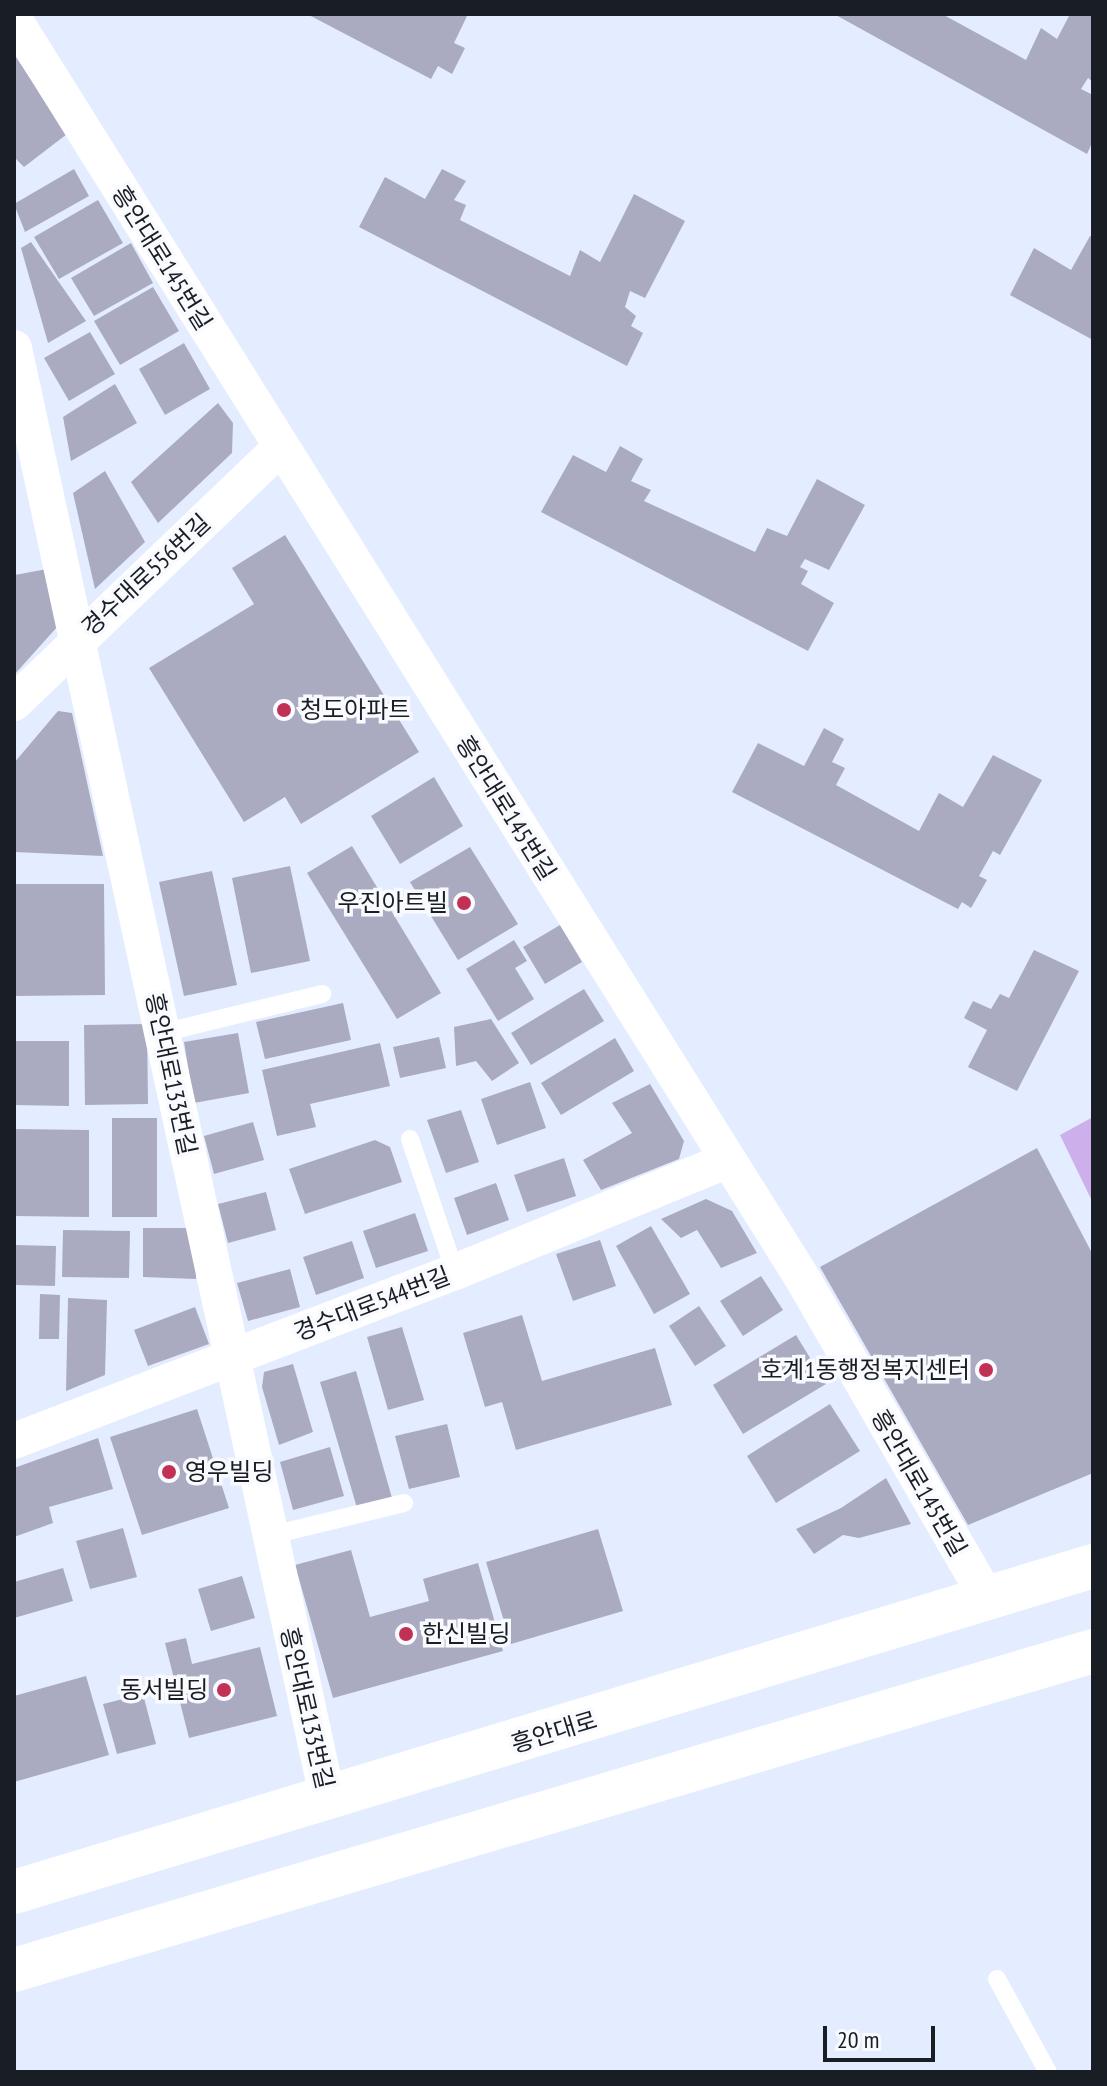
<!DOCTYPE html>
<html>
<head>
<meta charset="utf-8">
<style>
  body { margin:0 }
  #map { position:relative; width:1107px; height:2086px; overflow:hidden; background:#e4edff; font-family:"PT Sans Narrow","Noto Sans KR",sans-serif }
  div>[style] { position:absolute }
  .green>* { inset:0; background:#ccafeb }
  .building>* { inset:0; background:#aaabc1 }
  .lane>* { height:18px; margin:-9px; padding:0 9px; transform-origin:9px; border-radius:9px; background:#fff }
  .street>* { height:36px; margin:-18px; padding:0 18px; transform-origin:18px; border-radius:18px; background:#fff }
  .primary>* { height:44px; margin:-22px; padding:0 22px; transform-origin:22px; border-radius:22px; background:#fff }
  .dots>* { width:22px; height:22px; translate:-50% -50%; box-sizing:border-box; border:4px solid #f8fafe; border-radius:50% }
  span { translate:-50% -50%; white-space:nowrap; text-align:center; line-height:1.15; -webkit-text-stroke:7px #f8fafe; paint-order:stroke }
  .street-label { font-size:24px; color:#191d24 }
  .poi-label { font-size:24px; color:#191d24 }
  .left { translate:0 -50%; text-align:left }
  .right { translate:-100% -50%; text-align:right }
  .frame { position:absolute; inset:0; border:16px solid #191d24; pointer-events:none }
  .scale { position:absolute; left:823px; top:2026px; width:112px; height:36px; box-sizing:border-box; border:4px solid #191d24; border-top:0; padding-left:10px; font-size:24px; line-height:28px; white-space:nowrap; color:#191d24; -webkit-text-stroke:6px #f8fafe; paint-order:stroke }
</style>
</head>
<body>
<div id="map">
  <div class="green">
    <i style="clip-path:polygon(1093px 1117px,1093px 1203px,1060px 1135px)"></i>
  </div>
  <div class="building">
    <i style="clip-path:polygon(307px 14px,468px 14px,454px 43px,465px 48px,452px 74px,438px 66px,431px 79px)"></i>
    <i style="clip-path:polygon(834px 14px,942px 14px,1026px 60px,1041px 28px,1057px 39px,1070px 14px,1093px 14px,1093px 82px,1088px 78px,1081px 89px,1093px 95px,1093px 141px,1087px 154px)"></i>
    <i style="clip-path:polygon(14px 54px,67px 134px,24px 167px,14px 157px)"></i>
    <i style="clip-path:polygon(74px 169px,89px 196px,25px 232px,14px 204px)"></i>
    <i style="clip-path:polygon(442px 169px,466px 181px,454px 200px,466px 205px,460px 220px,570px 276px,580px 250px,600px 262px,634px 194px,685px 221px,645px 298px,630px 291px,625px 307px,636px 316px,631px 326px,643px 333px,627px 366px,359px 227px,385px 177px,425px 199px)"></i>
    <i style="clip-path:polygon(98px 200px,123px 243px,59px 279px,34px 237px)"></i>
    <i style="clip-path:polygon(1090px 236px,1093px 237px,1093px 340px,1010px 295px,1034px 248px,1071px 270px)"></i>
    <i style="clip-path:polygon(31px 242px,86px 321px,48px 343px,21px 248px)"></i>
    <i style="clip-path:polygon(131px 243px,153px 283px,94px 316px,71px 278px)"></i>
    <i style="clip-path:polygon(153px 287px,179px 331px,120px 365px,94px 321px)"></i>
    <i style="clip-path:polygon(90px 332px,115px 374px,69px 401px,44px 358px)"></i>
    <i style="clip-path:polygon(184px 343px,210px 389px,165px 415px,139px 369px)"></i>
    <i style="clip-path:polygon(115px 384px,137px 423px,71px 461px,63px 417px)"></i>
    <i style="clip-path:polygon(218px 403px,233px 423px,232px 453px,158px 523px,131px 482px)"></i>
    <i style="clip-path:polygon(620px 446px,643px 459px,631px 481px,651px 490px,644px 501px,755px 552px,767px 528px,787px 536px,817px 479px,865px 505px,829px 570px,805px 559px,800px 567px,808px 571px,801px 584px,834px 603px,808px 651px,541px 512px,573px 455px,606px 472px)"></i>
    <i style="clip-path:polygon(105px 471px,145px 542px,95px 589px,73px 493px)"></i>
    <i style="clip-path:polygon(285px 535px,419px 752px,301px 824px,285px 797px,244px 822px,149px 668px,254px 604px,232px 568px)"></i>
    <i style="clip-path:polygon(47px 569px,58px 626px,14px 675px,15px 575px)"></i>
    <i style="clip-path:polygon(58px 711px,72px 713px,103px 856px,14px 852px,14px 763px)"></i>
    <i style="clip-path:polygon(824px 728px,844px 739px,832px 762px,845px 768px,836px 785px,919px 831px,939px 793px,963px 807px,993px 755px,1042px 780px,1000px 855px,993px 851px,979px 876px,987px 880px,971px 908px,962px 902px,958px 909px,732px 792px,758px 743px,804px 766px)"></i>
    <i style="clip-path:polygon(434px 777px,463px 826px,400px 864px,371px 816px)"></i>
    <i style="clip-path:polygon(352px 846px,441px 993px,397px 1019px,307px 873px)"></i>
    <i style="clip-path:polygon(470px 847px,518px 924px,458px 960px,410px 882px)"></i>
    <i style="clip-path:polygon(290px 866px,310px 961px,251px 973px,232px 878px)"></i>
    <i style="clip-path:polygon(212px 871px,237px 985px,184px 996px,159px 882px)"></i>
    <i style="clip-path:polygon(14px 884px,104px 884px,105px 995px,14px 996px)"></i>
    <i style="clip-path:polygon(560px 925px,582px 962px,545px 984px,523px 947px)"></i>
    <i style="clip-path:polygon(514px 940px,527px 961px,515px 968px,534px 999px,498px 1021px,466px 969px)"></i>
    <i style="clip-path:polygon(1034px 950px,1079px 971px,1017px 1091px,968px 1067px,987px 1030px,964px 1018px,973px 1001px,991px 1009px,1000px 994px,1009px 998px)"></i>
    <i style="clip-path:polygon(584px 989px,604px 1021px,531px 1065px,511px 1033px)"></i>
    <i style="clip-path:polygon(343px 1003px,351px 1040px,265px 1059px,256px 1022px)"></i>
    <i style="clip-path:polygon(491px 1019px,519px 1063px,492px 1081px,476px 1061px,456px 1066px,454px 1027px)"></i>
    <i style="clip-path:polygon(147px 1024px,148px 1104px,85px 1105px,84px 1025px)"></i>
    <i style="clip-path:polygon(238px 1033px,249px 1093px,194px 1103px,184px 1042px)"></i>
    <i style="clip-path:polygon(439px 1037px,446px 1068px,400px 1078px,393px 1047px)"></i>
    <i style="clip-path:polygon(615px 1038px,634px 1071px,561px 1115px,541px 1083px)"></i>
    <i style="clip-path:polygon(14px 1041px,69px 1041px,69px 1106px,14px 1105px)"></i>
    <i style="clip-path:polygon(380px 1043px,390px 1086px,310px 1104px,316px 1127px,277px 1136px,262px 1070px)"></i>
    <i style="clip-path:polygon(530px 1082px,546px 1128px,497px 1145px,481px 1099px)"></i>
    <i style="clip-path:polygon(650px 1084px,684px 1141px,679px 1159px,601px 1190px,583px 1160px,632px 1133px,612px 1103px)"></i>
    <i style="clip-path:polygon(461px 1110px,479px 1162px,446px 1173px,427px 1120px)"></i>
    <i style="clip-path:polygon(112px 1118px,157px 1118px,157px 1217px,112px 1217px)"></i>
    <i style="clip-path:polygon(253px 1122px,264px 1160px,214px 1174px,204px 1136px)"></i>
    <i style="clip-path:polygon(14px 1129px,89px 1130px,89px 1217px,14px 1216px)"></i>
    <i style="clip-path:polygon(375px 1140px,390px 1147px,402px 1182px,305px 1214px,289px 1169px)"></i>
    <i style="clip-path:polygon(1037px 1148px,1093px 1255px,1093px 1473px,968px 1525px,820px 1267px)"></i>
    <i style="clip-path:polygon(564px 1158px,576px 1196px,527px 1212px,514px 1175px)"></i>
    <i style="clip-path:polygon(496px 1183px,509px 1220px,467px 1235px,454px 1198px)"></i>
    <i style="clip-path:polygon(266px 1192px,276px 1230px,228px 1243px,218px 1204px)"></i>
    <i style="clip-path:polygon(706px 1199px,732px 1211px,757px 1253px,721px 1268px,697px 1230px,681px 1238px,661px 1219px)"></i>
    <i style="clip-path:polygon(415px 1213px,428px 1251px,376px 1268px,363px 1231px)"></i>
    <i style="clip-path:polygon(651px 1226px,690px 1294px,654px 1314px,616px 1246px)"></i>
    <i style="clip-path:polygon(143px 1228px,197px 1228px,196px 1279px,143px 1277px)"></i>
    <i style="clip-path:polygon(63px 1230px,130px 1231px,129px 1278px,62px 1277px)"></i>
    <i style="clip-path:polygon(600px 1240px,616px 1286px,573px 1301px,556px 1254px)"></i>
    <i style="clip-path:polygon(352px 1241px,364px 1278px,316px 1295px,303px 1257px)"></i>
    <i style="clip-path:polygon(14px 1245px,56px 1246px,55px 1286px,14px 1285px)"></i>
    <i style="clip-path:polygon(290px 1269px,300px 1307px,248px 1321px,237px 1283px)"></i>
    <i style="clip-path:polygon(761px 1276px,783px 1310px,743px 1336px,720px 1301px)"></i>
    <i style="clip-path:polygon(40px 1294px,60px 1295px,59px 1339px,39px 1339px)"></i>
    <i style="clip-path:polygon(68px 1298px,107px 1300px,105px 1375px,66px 1391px)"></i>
    <i style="clip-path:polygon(699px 1306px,726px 1346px,695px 1366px,669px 1326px)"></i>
    <i style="clip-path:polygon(195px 1307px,209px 1344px,148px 1366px,134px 1330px)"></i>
    <i style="clip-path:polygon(522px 1315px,542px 1381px,655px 1348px,672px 1405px,516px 1450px,502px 1402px,485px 1407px,463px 1333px)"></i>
    <i style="clip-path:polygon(402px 1327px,424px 1400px,388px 1410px,367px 1337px)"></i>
    <i style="clip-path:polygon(796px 1335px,826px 1384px,743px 1434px,713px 1385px)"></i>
    <i style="clip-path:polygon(293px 1364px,313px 1432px,279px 1445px,262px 1387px,264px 1372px)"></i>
    <i style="clip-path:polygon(356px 1371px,392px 1498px,357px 1508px,320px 1382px)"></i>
    <i style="clip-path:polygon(830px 1404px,860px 1451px,776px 1503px,747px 1456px)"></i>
    <i style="clip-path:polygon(197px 1409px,229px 1508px,142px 1535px,110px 1437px)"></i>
    <i style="clip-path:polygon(447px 1424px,460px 1477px,409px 1489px,395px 1436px)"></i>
    <i style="clip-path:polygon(98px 1438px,113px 1489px,49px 1507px,53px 1523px,14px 1537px,14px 1468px)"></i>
    <i style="clip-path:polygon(330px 1447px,344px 1496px,293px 1510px,280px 1462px)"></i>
    <i style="clip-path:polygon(886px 1478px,911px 1524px,859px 1538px,843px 1535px,814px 1554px,796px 1529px,841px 1508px)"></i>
    <i style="clip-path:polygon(123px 1528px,137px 1577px,90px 1589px,76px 1541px)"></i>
    <i style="clip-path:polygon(598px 1529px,623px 1611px,511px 1644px,486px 1562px)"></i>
    <i style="clip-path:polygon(351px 1550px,370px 1617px,429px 1601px,423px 1579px,478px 1563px,503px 1651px,333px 1698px,295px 1565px)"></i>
    <i style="clip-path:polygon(63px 1568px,73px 1601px,14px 1618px,14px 1582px)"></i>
    <i style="clip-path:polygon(242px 1576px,255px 1618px,211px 1631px,198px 1589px)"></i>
    <i style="clip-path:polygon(186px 1638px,192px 1664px,260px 1647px,277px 1716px,189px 1738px,165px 1643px)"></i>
    <i style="clip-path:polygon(86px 1676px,109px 1755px,14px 1782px,14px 1696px)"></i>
    <i style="clip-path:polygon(143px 1694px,156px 1744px,117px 1754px,103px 1704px)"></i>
  </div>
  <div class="lane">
    <i style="left:162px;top:1033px;width:165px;rotate:-13.7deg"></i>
    <i style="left:410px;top:1139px;width:140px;rotate:71.3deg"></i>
    <i style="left:268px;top:1536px;width:140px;rotate:-13.6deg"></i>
    <i style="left:997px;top:1979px;width:106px;rotate:61.3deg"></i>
  </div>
  <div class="street">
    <i style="left:14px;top:19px;width:1489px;rotate:57.95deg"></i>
    <i style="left:804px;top:1281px;width:370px;rotate:60deg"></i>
    <i style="left:14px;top:348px;width:1486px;rotate:77.8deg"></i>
    <i style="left:14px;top:703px;width:367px;rotate:-43.8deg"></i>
    <i style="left:14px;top:1441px;width:472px;rotate:-21deg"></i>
    <i style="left:455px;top:1272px;width:295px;rotate:-22.3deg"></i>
  </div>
  <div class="primary">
    <i style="left:14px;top:1892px;width:1127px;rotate:-16.81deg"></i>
    <i style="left:14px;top:1970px;width:1125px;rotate:-16.47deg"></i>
  </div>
  <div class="dots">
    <i style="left:284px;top:710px;background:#c13155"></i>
    <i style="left:464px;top:903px;background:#c13155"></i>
    <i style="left:986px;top:1370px;background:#c13155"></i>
    <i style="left:169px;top:1472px;background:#c13155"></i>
    <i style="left:406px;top:1634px;background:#c13155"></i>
    <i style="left:224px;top:1690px;background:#c13155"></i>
  </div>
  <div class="street-label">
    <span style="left:162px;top:258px;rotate:58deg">흥안대로145번길</span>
    <span style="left:146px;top:575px;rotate:-43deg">경수대로556번길</span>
    <span style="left:506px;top:808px;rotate:58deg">흥안대로145번길</span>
    <span style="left:171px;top:1074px;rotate:78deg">흥안대로133번길</span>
    <span style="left:372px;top:1304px;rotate:-21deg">경수대로544번길</span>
    <span style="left:919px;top:1483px;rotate:60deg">흥안대로145번길</span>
    <span style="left:307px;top:1708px;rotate:77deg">흥안대로133번길</span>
    <span style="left:554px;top:1732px;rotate:-17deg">흥안대로</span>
  </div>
  <div class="poi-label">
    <span class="left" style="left:300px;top:710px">청도아파트</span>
    <span class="right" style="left:448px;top:903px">우진아트빌</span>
    <span class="right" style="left:970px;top:1370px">호계1동행정복지센터</span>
    <span class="left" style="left:185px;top:1472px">영우빌딩</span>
    <span class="left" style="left:422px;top:1634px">한신빌딩</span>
    <span class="right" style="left:208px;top:1690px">동서빌딩</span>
  </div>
  <div class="frame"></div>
  <div class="scale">20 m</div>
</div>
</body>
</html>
